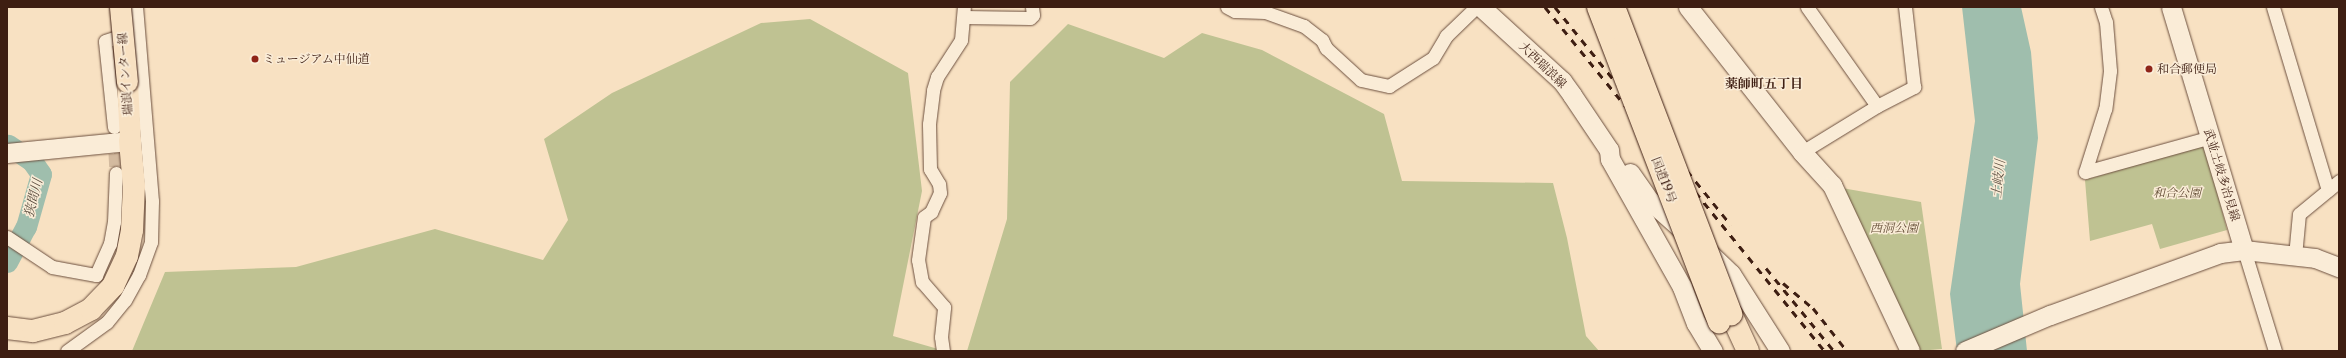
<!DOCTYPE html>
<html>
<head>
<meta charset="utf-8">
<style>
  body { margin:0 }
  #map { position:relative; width:2346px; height:358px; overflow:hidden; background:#f8e1c2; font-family:"Libre Caslon Text","Noto Serif JP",serif }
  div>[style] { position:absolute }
  .green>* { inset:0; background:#bfc292 }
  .water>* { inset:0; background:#9fbead }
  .river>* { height:21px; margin:-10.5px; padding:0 10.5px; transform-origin:10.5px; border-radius:10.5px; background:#9fbead }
  .street-tunnel>* { height:13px; margin-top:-6.5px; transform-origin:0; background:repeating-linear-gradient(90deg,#d3ba9f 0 13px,transparent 0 19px) }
  .roads { filter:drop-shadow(0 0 1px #6c4f3e) drop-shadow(0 0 1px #6c4f3e) }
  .street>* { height:13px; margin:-6.5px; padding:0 6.5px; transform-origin:6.5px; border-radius:6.5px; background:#faecd7 }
  .secondary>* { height:19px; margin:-9.5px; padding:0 9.5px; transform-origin:9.5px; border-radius:9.5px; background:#faecd7 }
  .primary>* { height:21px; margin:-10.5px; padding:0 10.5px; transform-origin:10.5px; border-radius:10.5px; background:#f8e1c2 }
  .highway>* { height:22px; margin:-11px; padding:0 11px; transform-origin:11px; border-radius:11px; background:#f8e1c2 }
  .rail>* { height:3px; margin-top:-1.5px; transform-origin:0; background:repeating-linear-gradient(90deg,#3e1e12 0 7px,transparent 0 14px) }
  .bridges { filter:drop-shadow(0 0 1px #3e1e12) drop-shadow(0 0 1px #3e1e12) }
  .primary-bridge>* { height:21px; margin:-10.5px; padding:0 10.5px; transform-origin:10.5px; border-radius:10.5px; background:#f8e1c2 }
  .highway-bridge>* { height:22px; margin:-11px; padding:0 11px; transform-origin:11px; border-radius:11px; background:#f8e1c2 }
  .dots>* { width:11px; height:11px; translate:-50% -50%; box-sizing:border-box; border:2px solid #faecd7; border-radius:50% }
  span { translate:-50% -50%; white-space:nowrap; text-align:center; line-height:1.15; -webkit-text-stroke:3px #faecd7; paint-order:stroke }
  .poi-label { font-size:12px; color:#3e1e12 }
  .left { translate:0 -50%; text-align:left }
  .street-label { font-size:12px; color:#3e1e12 }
  .park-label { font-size:12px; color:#654f38; font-style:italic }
  .neighbourhood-label { font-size:13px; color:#3e1e12; font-weight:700 }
  .water-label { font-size:13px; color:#5b4e40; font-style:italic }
  .frame { position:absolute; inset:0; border:8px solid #3e1e12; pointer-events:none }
</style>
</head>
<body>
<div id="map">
  <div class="green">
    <i style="clip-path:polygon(810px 19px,908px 73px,922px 191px,893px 336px,945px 351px,132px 351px,165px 272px,296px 267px,435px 229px,543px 260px,568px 220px,544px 139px,612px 93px,761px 23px)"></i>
    <i style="clip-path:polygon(1068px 24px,1164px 58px,1202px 33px,1262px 50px,1384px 114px,1402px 181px,1553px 183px,1567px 238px,1586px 336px,1599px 351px,967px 351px,1007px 219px,1010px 82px)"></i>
    <i style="clip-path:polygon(2205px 144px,2227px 230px,2160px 249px,2152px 224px,2090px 241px,2085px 180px)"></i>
    <i style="clip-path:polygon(1842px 188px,1921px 202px,1942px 349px,1918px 351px)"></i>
  </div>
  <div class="water">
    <i style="clip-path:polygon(1962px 7px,2021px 7px,2031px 52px,2038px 138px,2020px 284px,2027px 351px,1957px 351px,1950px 294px,1975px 121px)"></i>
  </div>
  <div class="river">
    <i style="left:7px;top:262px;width:40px;rotate:-62deg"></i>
    <i style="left:26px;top:227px;width:55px;rotate:-74.2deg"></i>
    <i style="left:41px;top:174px;width:16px;rotate:-125deg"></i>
    <i style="left:32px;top:161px;width:29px;rotate:-146deg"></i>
  </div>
  <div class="street-tunnel">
    <i style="left:114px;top:134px;width:39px;rotate:87deg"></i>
  </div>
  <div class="roads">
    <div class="street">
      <i style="left:1227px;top:7px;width:9px;rotate:27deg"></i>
      <i style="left:1235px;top:11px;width:30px;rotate:2deg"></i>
      <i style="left:1265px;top:12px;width:41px;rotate:19.7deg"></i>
      <i style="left:1304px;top:26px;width:23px;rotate:38deg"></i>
      <i style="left:1322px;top:40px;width:9px;rotate:63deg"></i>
      <i style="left:1326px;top:48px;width:47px;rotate:42.4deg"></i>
      <i style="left:1361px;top:80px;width:29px;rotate:12deg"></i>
      <i style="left:1389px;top:86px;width:52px;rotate:-32.5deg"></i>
      <i style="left:1433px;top:58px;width:26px;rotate:-59deg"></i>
      <i style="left:1446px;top:36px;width:42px;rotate:-44deg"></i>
      <i style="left:1807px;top:7px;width:121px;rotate:54.7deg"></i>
      <i style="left:2101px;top:7px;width:16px;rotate:72deg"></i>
      <i style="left:2106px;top:22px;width:49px;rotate:85.3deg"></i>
      <i style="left:2110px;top:71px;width:38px;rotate:97deg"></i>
      <i style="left:2105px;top:109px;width:66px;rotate:107.6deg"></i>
      <i style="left:2085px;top:172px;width:131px;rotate:-15.5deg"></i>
      <i style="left:2273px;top:7px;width:191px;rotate:73.3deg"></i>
      <i style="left:964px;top:17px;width:66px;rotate:0.9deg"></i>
      <i style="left:1030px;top:18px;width:4px;rotate:-45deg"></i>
      <i style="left:1033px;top:15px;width:8px;rotate:-97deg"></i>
      <i style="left:114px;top:127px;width:86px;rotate:-96deg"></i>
      <i style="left:105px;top:41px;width:25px;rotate:-18deg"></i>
      <i style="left:1802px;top:152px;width:88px;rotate:-31.5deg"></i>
      <i style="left:1877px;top:106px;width:42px;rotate:-27.2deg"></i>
      <i style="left:1914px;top:87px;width:81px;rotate:-96.4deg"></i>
      <i style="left:7px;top:237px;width:54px;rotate:33.7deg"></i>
      <i style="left:52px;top:267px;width:45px;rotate:10.3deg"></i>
      <i style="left:96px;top:275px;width:34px;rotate:-66deg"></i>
      <i style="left:110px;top:244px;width:22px;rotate:-80deg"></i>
      <i style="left:114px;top:222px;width:49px;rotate:-87.7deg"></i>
      <i style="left:2244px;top:250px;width:106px;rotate:72.9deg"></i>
      <i style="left:2295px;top:256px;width:42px;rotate:-84.6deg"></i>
      <i style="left:2299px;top:214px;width:52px;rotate:-39.5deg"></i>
      <i style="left:67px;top:351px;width:49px;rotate:-35.9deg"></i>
      <i style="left:107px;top:322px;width:28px;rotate:-51deg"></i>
      <i style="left:125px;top:300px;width:29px;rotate:-61deg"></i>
      <i style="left:139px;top:275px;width:35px;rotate:-70deg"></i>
      <i style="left:151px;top:242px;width:41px;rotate:-88.6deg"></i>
      <i style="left:152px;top:201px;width:195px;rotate:-94.7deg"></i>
      <i style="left:943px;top:351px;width:14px;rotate:-98deg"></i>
      <i style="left:941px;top:337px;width:30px;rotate:-84deg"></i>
      <i style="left:944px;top:307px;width:33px;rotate:-131deg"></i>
      <i style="left:922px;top:282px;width:22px;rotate:-100deg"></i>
      <i style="left:918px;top:260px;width:43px;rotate:-82.1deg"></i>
      <i style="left:924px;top:217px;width:9px;rotate:-36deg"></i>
      <i style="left:931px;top:212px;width:21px;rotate:-65deg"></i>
      <i style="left:940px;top:193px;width:9px;rotate:-96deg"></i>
      <i style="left:939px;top:184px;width:17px;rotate:-121deg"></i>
      <i style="left:930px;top:169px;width:45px;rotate:-91.3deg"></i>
      <i style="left:929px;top:124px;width:34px;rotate:-83deg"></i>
      <i style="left:933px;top:90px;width:14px;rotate:-73deg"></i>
      <i style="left:937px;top:77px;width:44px;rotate:-57deg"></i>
      <i style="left:961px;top:40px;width:33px;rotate:-85deg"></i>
    </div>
    <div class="secondary">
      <i style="left:1481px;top:7px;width:110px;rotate:42.4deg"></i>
      <i style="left:1562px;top:81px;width:17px;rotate:54deg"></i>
      <i style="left:1572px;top:95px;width:66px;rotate:56.1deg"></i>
      <i style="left:1609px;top:150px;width:9px;rotate:84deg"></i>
      <i style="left:1610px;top:159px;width:147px;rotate:60.6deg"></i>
      <i style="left:1682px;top:287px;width:39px;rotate:69deg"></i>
      <i style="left:1696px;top:323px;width:33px;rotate:59deg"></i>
      <i style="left:1688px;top:7px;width:184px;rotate:51.8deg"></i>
      <i style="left:1802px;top:152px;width:45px;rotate:47.7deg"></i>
      <i style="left:1832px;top:185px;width:183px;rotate:64.8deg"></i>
      <i style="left:2171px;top:7px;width:254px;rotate:73.3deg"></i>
      <i style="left:2244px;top:250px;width:71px;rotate:6.4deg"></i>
      <i style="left:2315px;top:258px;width:26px;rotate:21deg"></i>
      <i style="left:7px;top:153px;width:124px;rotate:-5.6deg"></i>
      <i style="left:1630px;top:173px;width:33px;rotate:55deg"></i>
      <i style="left:1649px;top:200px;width:48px;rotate:41.6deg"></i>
      <i style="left:1707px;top:251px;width:33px;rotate:44deg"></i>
      <i style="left:1731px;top:274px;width:91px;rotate:57.5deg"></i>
      <i style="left:1965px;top:351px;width:92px;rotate:-23deg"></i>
      <i style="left:2050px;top:315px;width:181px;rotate:-20deg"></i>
      <i style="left:2220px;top:253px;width:24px;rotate:-7deg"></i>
    </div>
    <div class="primary">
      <i style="left:127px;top:82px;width:59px;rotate:87.1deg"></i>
    </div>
    <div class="highway">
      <i style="left:1731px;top:314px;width:41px;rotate:65.3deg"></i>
      <i style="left:7px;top:328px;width:26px;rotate:7deg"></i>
      <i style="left:33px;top:331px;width:33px;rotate:-14deg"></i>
      <i style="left:65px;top:323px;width:30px;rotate:-28deg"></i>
      <i style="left:91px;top:309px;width:32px;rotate:-46deg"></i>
      <i style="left:113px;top:286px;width:33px;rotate:-65deg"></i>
      <i style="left:127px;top:256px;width:26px;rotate:-79deg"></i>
      <i style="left:132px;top:230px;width:44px;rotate:-87.4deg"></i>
      <i style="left:134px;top:186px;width:45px;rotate:-95.1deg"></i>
    </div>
  </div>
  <div class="rail">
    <i style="left:1545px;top:7px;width:444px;rotate:50.9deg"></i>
    <i style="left:1555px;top:7px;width:280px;rotate:51.1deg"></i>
    <i style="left:1766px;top:268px;width:107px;rotate:50.7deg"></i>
    <i style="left:1783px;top:283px;width:39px;rotate:40deg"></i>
    <i style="left:1813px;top:308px;width:55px;rotate:51.7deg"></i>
  </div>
  <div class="bridges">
    <div class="primary-bridge">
      <i style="left:120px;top:7px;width:75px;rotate:84.7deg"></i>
    </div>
    <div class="highway-bridge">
      <i style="left:1598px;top:7px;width:338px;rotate:69deg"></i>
      <i style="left:1614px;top:7px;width:329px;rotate:69.1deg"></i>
    </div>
  </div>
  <div class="dots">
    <i style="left:255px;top:59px;background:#8f2418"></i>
    <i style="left:2149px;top:69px;background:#8f2418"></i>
  </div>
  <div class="poi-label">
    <span class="left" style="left:263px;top:59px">ミュージアム中仙道</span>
    <span class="left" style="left:2157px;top:69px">和合郵便局</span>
  </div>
  <div class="street-label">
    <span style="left:1543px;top:65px;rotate:44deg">大西瑞浪線</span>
    <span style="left:125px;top:74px;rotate:-94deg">瑞浪インター線</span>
    <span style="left:2222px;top:175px;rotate:73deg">武並土岐多治見線</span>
    <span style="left:1664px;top:180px;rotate:69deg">国道19号</span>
  </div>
  <div class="park-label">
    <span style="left:2177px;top:193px">和合公園</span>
    <span style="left:1894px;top:228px">西洞公園</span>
  </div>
  <div class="neighbourhood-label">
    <span style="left:1764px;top:83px">薬師町五丁目</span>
  </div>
  <div class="water-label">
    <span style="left:1998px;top:179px;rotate:-84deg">土岐川</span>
    <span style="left:33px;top:198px;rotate:-76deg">狭間川</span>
  </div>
  <div class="frame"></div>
</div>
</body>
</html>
